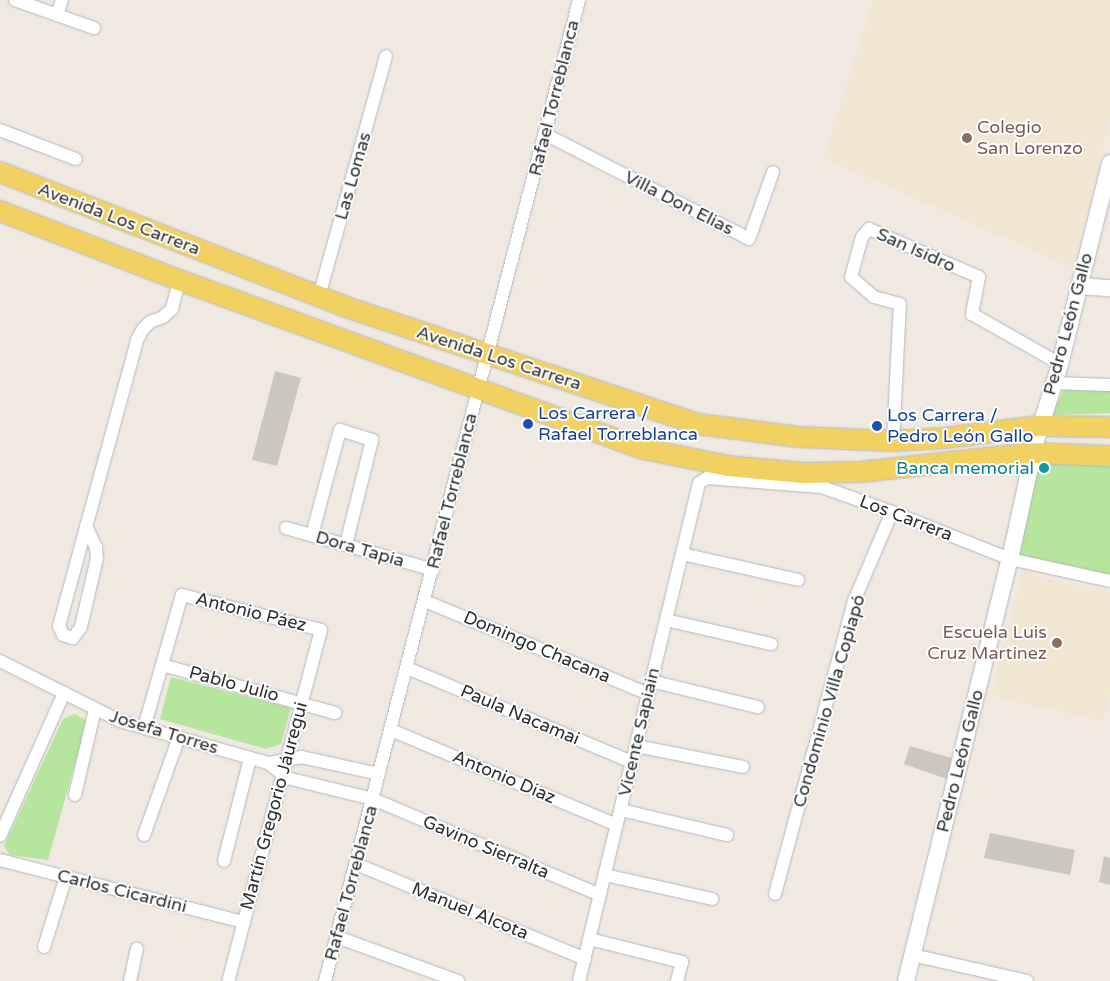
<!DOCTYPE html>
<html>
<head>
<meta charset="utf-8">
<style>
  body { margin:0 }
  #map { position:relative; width:1110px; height:981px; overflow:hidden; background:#efe9e1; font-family:"Varela Round",sans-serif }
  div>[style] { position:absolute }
  .education>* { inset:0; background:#f0e6d1 }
  .green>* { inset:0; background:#b6e59e }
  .building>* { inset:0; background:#cbc7bf }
  .roads { filter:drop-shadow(0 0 1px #b4b7c1) drop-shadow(0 0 1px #b4b7c1) }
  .minor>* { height:12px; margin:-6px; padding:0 6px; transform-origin:6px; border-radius:6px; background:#fff }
  .tertiary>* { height:16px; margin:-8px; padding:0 8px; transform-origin:8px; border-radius:8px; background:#fff }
  .primary>* { height:20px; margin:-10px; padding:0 10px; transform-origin:10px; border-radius:10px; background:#f2d163 }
  .dots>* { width:14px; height:14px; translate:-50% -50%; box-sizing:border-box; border:2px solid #fff; border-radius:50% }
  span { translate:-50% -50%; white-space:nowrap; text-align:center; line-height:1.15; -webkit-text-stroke:4px #fff; paint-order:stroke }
  .street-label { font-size:18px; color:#2e2e2e }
  .education-label { font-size:18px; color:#785e54 }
  .left { translate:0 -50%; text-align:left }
  .right { translate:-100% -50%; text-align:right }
  .transit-label { font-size:18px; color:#164399 }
  .culture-label { font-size:18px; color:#0d838f }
</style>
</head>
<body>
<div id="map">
  <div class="education">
    <i style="clip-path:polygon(873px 0,1110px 0,1110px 119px,1073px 268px,823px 158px)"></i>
    <i style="clip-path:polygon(1022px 572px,1110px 592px,1110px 693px,1103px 722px,992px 696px)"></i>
  </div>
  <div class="green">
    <i style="clip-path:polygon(1065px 387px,1110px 389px,1110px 413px,1052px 415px)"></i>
    <i style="clip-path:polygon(1036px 457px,1110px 459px,1110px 578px,1018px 558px)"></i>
    <i style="clip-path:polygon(171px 677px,291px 708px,281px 744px,266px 749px,160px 719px)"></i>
    <i style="clip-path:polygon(75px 714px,87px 721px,48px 860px,10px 855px,4px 846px,63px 719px)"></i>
  </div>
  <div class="building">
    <i style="clip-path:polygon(275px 371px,301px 378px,277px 466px,252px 460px)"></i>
    <i style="clip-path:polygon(910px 746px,952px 758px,947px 779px,904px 764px)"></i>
    <i style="clip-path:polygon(990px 833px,1075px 850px,1070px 875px,984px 858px)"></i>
    <i style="clip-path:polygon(1104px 856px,1110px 858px,1110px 885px,1099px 882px)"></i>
  </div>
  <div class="roads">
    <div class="minor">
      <i style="left:15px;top:0;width:84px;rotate:19.5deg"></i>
      <i style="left:57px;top:15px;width:16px;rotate:-72deg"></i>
      <i style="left:0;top:130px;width:81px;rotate:20.9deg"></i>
      <i style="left:545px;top:134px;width:229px;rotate:27.2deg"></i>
      <i style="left:749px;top:239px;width:71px;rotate:-70.3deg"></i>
      <i style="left:319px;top:296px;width:249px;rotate:-74.4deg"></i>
      <i style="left:1052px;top:383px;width:58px;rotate:2deg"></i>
      <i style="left:893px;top:441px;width:137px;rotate:-87.1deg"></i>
      <i style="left:900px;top:304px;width:27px;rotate:-165deg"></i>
      <i style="left:874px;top:297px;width:30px;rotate:-139deg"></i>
      <i style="left:851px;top:277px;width:41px;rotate:-74.6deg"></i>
      <i style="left:862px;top:237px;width:11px;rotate:-49deg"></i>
      <i style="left:869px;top:229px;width:120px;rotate:23.6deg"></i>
      <i style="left:979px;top:277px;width:38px;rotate:101deg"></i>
      <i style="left:972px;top:314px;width:101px;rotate:29.6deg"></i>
      <i style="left:86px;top:526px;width:23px;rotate:65deg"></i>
      <i style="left:96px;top:547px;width:11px;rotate:85deg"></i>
      <i style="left:97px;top:558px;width:71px;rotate:103.1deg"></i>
      <i style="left:81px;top:627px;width:14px;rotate:126deg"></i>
      <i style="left:73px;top:638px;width:10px;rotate:-163deg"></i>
      <i style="left:63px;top:635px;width:10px;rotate:-114deg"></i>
      <i style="left:59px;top:626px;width:296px;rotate:-74.7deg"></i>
      <i style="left:137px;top:340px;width:13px;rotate:-61deg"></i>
      <i style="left:143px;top:329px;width:10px;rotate:-45deg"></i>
      <i style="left:150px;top:322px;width:14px;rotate:-21deg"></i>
      <i style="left:163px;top:317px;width:12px;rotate:-42deg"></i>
      <i style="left:172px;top:309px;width:30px;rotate:-76deg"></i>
      <i style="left:286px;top:528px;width:153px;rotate:15.9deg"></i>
      <i style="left:312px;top:535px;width:109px;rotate:-75.1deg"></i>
      <i style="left:340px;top:430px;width:34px;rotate:17deg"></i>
      <i style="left:372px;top:440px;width:107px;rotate:104deg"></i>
      <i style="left:682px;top:554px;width:119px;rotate:12.6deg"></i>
      <i style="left:425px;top:601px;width:242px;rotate:22.6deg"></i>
      <i style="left:666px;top:620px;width:108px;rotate:12.9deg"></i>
      <i style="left:0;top:661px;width:134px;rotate:26.6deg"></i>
      <i style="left:120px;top:721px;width:154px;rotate:15.8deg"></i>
      <i style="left:162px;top:665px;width:180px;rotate:15.5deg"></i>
      <i style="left:407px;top:668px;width:244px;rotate:22.7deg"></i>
      <i style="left:651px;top:681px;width:110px;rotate:13.7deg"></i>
      <i style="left:144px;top:728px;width:138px;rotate:-74.1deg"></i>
      <i style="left:182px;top:595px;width:143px;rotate:14.1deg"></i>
      <i style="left:321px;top:630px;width:363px;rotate:104.8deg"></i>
      <i style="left:391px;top:730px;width:245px;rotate:22.8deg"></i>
      <i style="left:636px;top:746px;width:109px;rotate:11.1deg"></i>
      <i style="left:379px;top:774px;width:79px;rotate:-167.6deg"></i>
      <i style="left:302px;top:757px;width:35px;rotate:170deg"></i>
      <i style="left:268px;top:763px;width:24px;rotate:38deg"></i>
      <i style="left:287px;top:778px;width:89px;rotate:13.7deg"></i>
      <i style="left:373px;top:799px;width:246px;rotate:22.9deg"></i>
      <i style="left:75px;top:795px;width:88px;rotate:-76.9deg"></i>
      <i style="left:621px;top:810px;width:109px;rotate:13.3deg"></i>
      <i style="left:144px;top:835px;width:104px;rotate:-70.3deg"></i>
      <i style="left:0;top:836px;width:157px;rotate:-65.9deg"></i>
      <i style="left:0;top:860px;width:252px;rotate:14.3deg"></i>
      <i style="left:224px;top:861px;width:106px;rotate:-75.8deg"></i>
      <i style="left:356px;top:864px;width:248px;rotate:22.5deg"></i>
      <i style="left:605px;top:875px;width:110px;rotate:12.6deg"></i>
      <i style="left:775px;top:894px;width:303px;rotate:-74.9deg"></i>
      <i style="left:854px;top:601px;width:97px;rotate:-66.9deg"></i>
      <i style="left:337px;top:937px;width:129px;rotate:20deg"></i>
      <i style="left:589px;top:939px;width:96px;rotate:13.9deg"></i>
      <i style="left:682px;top:962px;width:20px;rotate:105deg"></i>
      <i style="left:44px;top:947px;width:73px;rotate:-72.6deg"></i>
      <i style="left:912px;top:955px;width:118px;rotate:12.7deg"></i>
      <i style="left:130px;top:981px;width:33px;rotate:-78deg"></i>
      <i style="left:325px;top:981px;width:1013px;rotate:-75.48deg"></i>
      <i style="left:579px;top:981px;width:512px;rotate:-76.45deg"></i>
      <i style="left:699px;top:483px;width:9px;rotate:-32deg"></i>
      <i style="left:707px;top:478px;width:115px;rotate:4.5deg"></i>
      <i style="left:822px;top:487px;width:74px;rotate:19.7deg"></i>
      <i style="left:892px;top:512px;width:127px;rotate:21.7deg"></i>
      <i style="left:1010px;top:559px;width:102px;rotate:12.4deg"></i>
    </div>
    <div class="tertiary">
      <i style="left:1079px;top:286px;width:31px;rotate:4deg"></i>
      <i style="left:906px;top:981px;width:435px;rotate:-76.2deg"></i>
      <i style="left:1010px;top:559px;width:118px;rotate:-77.7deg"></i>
      <i style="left:1035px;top:444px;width:84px;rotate:-72.6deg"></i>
      <i style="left:1060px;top:364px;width:207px;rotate:-76deg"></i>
    </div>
    <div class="primary">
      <i style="left:0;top:172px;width:368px;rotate:21.3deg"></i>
      <i style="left:343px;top:306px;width:374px;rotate:18.4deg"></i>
      <i style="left:698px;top:424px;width:102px;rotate:7.3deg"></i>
      <i style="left:799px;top:437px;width:94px;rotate:2.4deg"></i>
      <i style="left:893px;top:441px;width:51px;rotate:-3.4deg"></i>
      <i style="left:944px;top:438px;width:96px;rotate:-7.2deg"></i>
      <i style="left:1039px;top:426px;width:71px;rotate:0.8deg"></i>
      <i style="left:0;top:211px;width:192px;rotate:21.1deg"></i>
      <i style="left:179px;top:280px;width:495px;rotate:20deg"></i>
      <i style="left:644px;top:449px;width:86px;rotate:11.4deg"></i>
      <i style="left:728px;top:466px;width:75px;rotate:5.3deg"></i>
      <i style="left:803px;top:473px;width:57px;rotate:-1deg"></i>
      <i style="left:860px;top:472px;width:174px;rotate:-6.3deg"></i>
      <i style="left:1033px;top:453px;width:77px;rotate:2.2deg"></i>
    </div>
  </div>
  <div class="dots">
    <i style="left:967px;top:138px;background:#8d6e63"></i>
    <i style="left:528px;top:424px;background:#1a4fb4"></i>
    <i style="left:877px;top:426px;background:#1a4fb4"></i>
    <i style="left:1044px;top:468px;background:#0f9aa8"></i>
    <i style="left:1057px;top:643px;background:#8d6e63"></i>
  </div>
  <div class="street-label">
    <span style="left:554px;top:98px;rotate:-76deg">Rafael Torreblanca</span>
    <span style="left:353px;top:176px;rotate:-74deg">Las Lomas</span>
    <span style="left:679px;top:203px;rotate:27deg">Villa Don Elias</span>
    <span style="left:119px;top:219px;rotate:21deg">Avenida Los Carrera</span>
    <span style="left:916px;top:250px;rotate:24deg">San Isidro</span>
    <span style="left:1068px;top:324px;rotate:-75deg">Pedro León Gallo</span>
    <span style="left:499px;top:358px;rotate:18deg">Avenida Los Carrera</span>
    <span style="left:452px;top:491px;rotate:-76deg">Rafael Torreblanca</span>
    <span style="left:906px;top:518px;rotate:21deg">Los Carrera</span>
    <span style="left:360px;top:549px;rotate:16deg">Dora Tapia</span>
    <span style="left:251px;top:612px;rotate:14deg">Antonio Páez</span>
    <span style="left:537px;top:647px;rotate:23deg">Domingo Chacana</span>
    <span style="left:234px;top:684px;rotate:15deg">Pablo Julio</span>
    <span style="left:829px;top:701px;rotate:-74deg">Condominio Villa Copiapó</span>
    <span style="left:520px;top:715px;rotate:23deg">Paula Nacamai</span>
    <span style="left:164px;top:732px;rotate:17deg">Josefa Torres</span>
    <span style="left:639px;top:732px;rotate:-77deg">Vicente Sapiain</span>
    <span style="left:960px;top:761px;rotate:-76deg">Pedro León Gallo</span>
    <span style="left:504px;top:777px;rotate:23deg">Antonio Diaz</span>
    <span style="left:274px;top:806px;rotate:-75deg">Martín Gregorio Jáuregui</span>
    <span style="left:486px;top:847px;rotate:23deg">Gavino Sierralta</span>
    <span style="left:351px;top:883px;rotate:-75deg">Rafael Torreblanca</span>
    <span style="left:122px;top:891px;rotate:14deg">Carlos Cicardini</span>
    <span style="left:470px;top:911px;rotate:22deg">Manuel Alcota</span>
  </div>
  <div class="education-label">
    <span class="left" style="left:977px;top:138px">Colegio<br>San Lorenzo</span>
    <span class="right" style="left:1047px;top:643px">Escuela Luis<br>Cruz Martinez</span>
  </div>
  <div class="transit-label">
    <span class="left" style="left:538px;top:424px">Los Carrera /<br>Rafael Torreblanca</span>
    <span class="left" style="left:887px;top:426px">Los Carrera /<br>Pedro León Gallo</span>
  </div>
  <div class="culture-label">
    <span class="right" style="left:1034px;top:468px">Banca memorial</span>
  </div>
</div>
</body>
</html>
